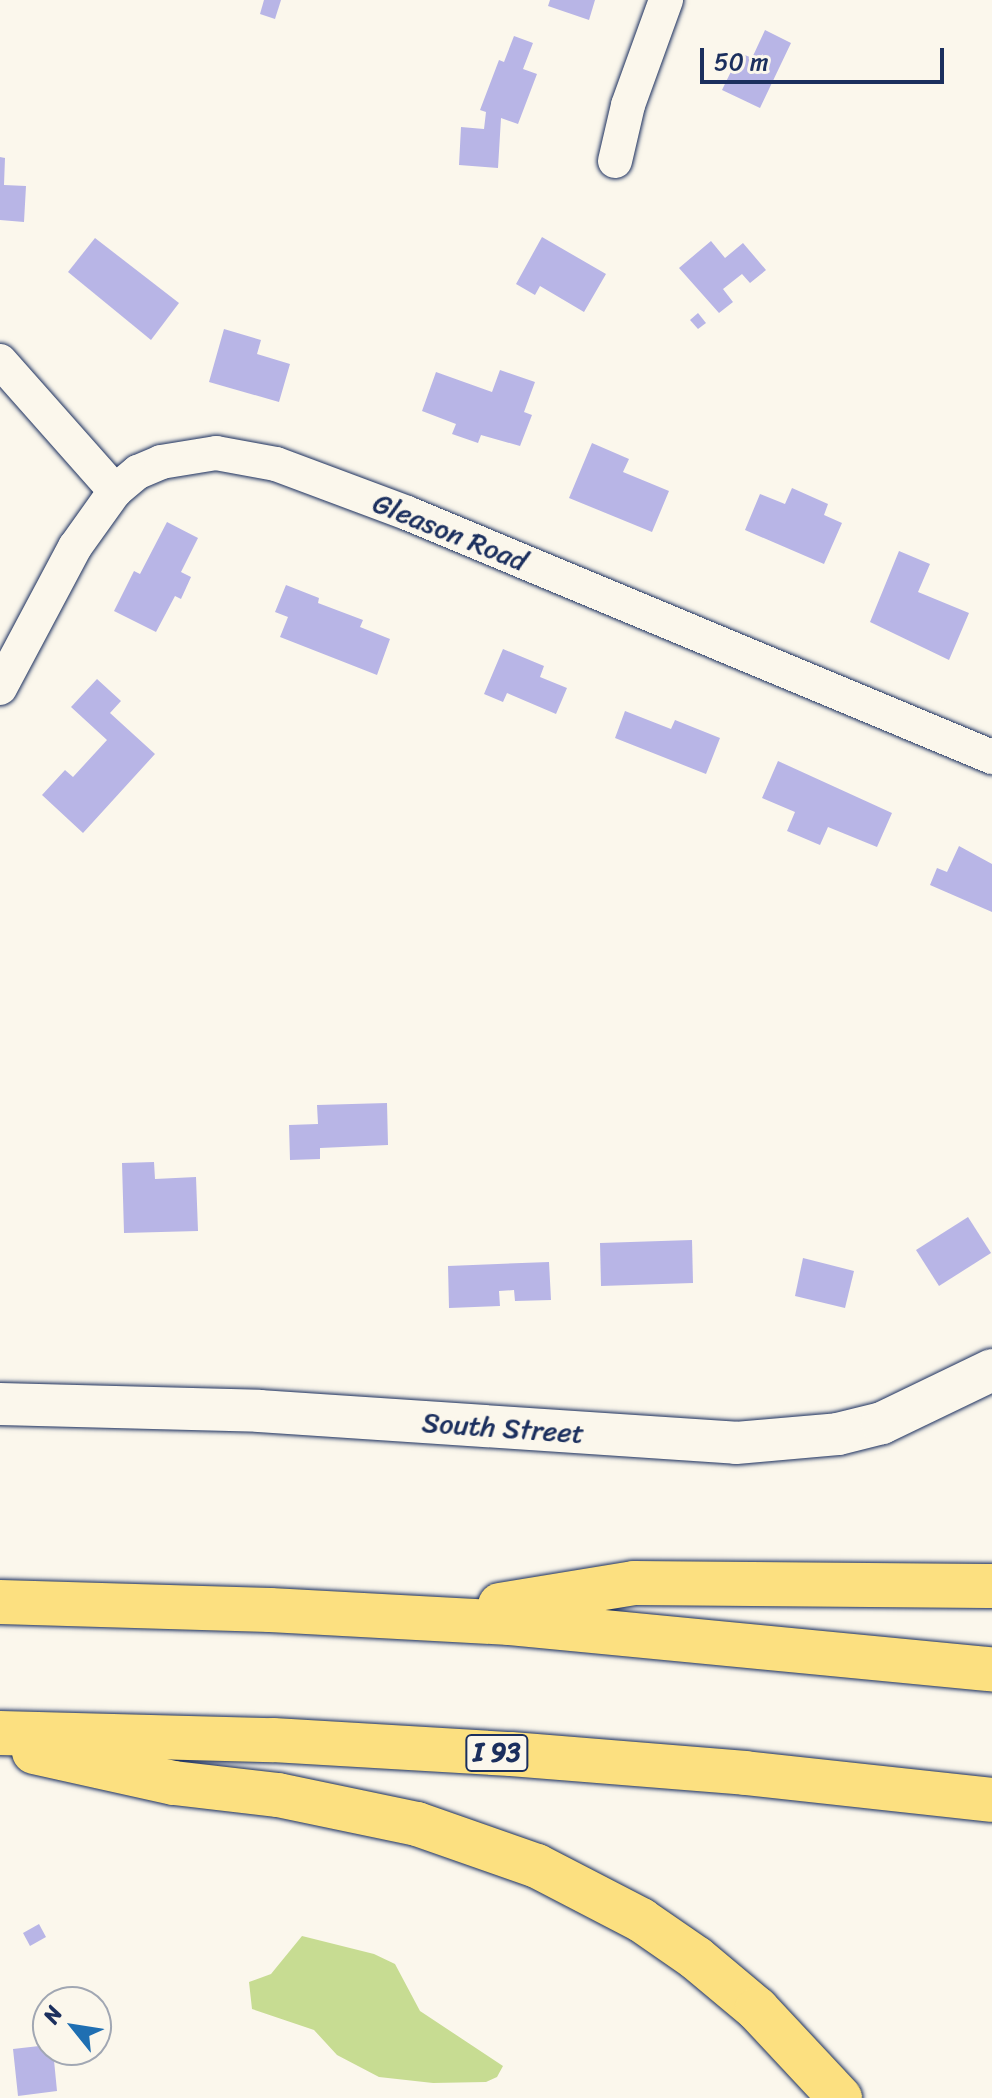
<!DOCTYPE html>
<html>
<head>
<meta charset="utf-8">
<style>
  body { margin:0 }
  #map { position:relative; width:992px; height:2098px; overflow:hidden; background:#fbf7ec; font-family:Sriracha,sans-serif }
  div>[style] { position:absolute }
  .green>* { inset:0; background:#c7dc92 }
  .building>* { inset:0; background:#b8b5e6 }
  .roads { filter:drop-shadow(0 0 2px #1b2f5e) drop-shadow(0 0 2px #1b2f5e) }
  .minor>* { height:34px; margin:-17px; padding:0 17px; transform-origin:17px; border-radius:17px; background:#fbf7ec }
  .tertiary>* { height:42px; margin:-21px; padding:0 21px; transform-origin:21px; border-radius:21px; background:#fbf7ec }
  .motorway>* { height:44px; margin:-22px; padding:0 22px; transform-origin:22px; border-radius:22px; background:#fce080 }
  span { translate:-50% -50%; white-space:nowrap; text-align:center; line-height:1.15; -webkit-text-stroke:6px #fbf7ec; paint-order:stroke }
  .shield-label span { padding:2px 6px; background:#fbf7ec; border:2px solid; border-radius:6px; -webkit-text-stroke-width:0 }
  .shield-label { font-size:26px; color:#1b2f5e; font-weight:700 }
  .street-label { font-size:28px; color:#1b2f5e }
  .north { position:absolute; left:32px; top:1986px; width:80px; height:80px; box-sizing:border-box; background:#fbf7ec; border:2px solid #a1a7b3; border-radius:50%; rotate:300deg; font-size:22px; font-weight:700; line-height:32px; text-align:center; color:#1b2f5e }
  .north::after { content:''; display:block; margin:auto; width:28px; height:36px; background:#1f6fb2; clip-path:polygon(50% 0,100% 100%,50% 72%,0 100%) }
  .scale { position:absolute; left:700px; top:48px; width:244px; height:36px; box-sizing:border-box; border:4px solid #1b2f5e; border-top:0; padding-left:10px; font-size:24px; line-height:28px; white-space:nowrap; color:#1b2f5e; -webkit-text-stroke:6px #fbf7ec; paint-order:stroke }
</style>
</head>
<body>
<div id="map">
  <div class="green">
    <i style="clip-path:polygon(302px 1936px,374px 1954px,395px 1964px,420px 2011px,503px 2066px,497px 2077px,486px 2082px,433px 2083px,379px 2077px,337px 2055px,314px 2030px,252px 2009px,249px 1982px,271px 1974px)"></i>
  </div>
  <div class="building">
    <i style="clip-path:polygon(264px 0,281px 0,275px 19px,260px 14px)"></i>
    <i style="clip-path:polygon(550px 0,595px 0,589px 20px,548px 6px)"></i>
    <i style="clip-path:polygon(765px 30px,791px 43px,760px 108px,722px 90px,740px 53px,752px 58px)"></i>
    <i style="clip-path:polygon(514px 36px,533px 43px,523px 69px,537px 74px,518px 124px,501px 118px,498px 168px,459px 165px,461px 127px,484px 129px,486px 112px,480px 110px,499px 60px,504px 62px)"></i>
    <i style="clip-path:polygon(0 157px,5px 158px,4px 185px,26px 186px,24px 222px,0 220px)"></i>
    <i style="clip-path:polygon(542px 237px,606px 274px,584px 312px,540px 286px,535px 295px,516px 284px)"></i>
    <i style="clip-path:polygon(95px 238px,179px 303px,151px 340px,68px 272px)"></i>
    <i style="clip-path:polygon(711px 241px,725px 258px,743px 243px,766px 270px,750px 283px,742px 274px,723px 289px,733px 302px,719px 313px,679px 268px)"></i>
    <i style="clip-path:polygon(698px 313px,706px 323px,698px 329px,690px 320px)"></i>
    <i style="clip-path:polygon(224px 329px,261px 340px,257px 354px,290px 364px,279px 402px,209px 382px)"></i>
    <i style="clip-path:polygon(500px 370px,535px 382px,524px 412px,532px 415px,520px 446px,481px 435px,478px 443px,452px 434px,456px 424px,422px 411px,436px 372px,492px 392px)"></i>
    <i style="clip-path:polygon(592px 443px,629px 459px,623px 472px,669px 491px,652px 532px,569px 498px)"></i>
    <i style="clip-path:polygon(792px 488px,828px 504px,824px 515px,842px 523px,824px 564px,745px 530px,760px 494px,785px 504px)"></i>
    <i style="clip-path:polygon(167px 522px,198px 538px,181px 572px,191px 577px,181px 599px,175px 596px,156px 632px,114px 611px,134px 571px,140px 574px)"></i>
    <i style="clip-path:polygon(899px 551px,930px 564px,918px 592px,969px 613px,949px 660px,870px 622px)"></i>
    <i style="clip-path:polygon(286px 585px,319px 598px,318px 603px,363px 620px,360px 627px,390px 639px,377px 675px,280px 637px,288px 617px,275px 612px)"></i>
    <i style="clip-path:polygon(503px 649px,544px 666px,540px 677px,567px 688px,556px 714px,507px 693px,503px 702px,484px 694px)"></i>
    <i style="clip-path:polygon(97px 679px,121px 701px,110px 713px,155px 754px,83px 833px,42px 795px,65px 770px,73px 777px,107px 740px,71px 707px)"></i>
    <i style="clip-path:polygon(625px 711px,671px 729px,675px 720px,720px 738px,706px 774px,615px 738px)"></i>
    <i style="clip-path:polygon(778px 761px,892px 813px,877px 847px,828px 827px,820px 845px,787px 831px,795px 812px,762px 798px)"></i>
    <i style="clip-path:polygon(959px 846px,992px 864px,992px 912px,930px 885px,937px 868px,947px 872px)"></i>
    <i style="clip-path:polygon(387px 1103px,388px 1145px,320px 1148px,320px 1159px,290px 1160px,289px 1125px,318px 1124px,317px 1105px)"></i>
    <i style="clip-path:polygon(154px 1162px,155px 1179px,196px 1177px,198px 1231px,124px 1233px,122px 1163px)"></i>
    <i style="clip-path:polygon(968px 1217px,991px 1253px,939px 1286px,916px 1250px)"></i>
    <i style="clip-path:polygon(692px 1240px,693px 1283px,601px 1286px,600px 1243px)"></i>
    <i style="clip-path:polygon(803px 1258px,854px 1271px,845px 1308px,795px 1296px)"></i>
    <i style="clip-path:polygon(549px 1262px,551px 1300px,515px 1301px,514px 1290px,499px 1291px,500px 1306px,449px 1308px,448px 1266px)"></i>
    <i style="clip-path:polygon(39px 1924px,46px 1937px,30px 1946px,23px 1933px)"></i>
    <i style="clip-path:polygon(48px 2045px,48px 2050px,53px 2050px,57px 2091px,18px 2096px,13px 2049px)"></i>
  </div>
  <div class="roads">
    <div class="minor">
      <i style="left:615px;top:161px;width:57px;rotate:-76.9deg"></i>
      <i style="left:628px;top:105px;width:112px;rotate:-70.1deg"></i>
      <i style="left:0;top:361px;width:174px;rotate:48.5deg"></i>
      <i style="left:0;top:688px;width:160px;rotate:-62deg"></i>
      <i style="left:75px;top:547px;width:69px;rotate:-54.5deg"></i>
      <i style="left:115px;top:491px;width:30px;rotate:-40deg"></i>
      <i style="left:138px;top:472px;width:25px;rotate:-23deg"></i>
      <i style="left:161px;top:462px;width:56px;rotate:-9.3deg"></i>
      <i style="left:216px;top:453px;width:61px;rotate:10.4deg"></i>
      <i style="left:276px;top:464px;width:140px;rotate:20.5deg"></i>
      <i style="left:407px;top:513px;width:634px;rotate:22.64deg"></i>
    </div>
    <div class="tertiary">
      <i style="left:0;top:1404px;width:259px;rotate:1.5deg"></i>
      <i style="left:259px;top:1411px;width:478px;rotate:3.8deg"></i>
      <i style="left:736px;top:1443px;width:102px;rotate:-5deg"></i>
      <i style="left:838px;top:1434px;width:45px;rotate:-14deg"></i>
      <i style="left:882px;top:1423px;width:122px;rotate:-25.7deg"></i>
    </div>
    <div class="motorway">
      <i style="left:0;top:1602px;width:270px;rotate:1.7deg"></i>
      <i style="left:270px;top:1610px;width:240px;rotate:3.1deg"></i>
      <i style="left:510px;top:1623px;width:484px;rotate:5.5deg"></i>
      <i style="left:500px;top:1605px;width:136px;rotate:-9.3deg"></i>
      <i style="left:634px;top:1583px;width:358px;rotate:0.5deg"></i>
      <i style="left:0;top:1733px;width:273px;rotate:1.5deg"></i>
      <i style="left:273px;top:1740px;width:238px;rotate:3.4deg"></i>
      <i style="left:511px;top:1754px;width:235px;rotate:4.6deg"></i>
      <i style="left:745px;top:1773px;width:248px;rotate:6.2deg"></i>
      <i style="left:34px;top:1752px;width:143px;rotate:12.5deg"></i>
      <i style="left:174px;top:1783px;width:105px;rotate:6.6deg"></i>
      <i style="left:278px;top:1795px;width:142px;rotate:11.8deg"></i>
      <i style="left:417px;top:1824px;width:127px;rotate:19.3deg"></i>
      <i style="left:537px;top:1866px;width:117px;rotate:27.4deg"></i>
      <i style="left:641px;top:1920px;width:67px;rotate:34.6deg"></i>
      <i style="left:696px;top:1958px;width:80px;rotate:39.9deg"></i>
      <i style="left:757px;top:2009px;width:122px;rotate:47deg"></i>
    </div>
  </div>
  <div class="shield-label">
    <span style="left:497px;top:1753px">I 93</span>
  </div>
  <div class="street-label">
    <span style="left:450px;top:532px;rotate:22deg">Gleason Road</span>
    <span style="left:503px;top:1428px;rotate:4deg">South Street</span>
  </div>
  <div class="north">N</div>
  <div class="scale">50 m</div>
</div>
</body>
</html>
